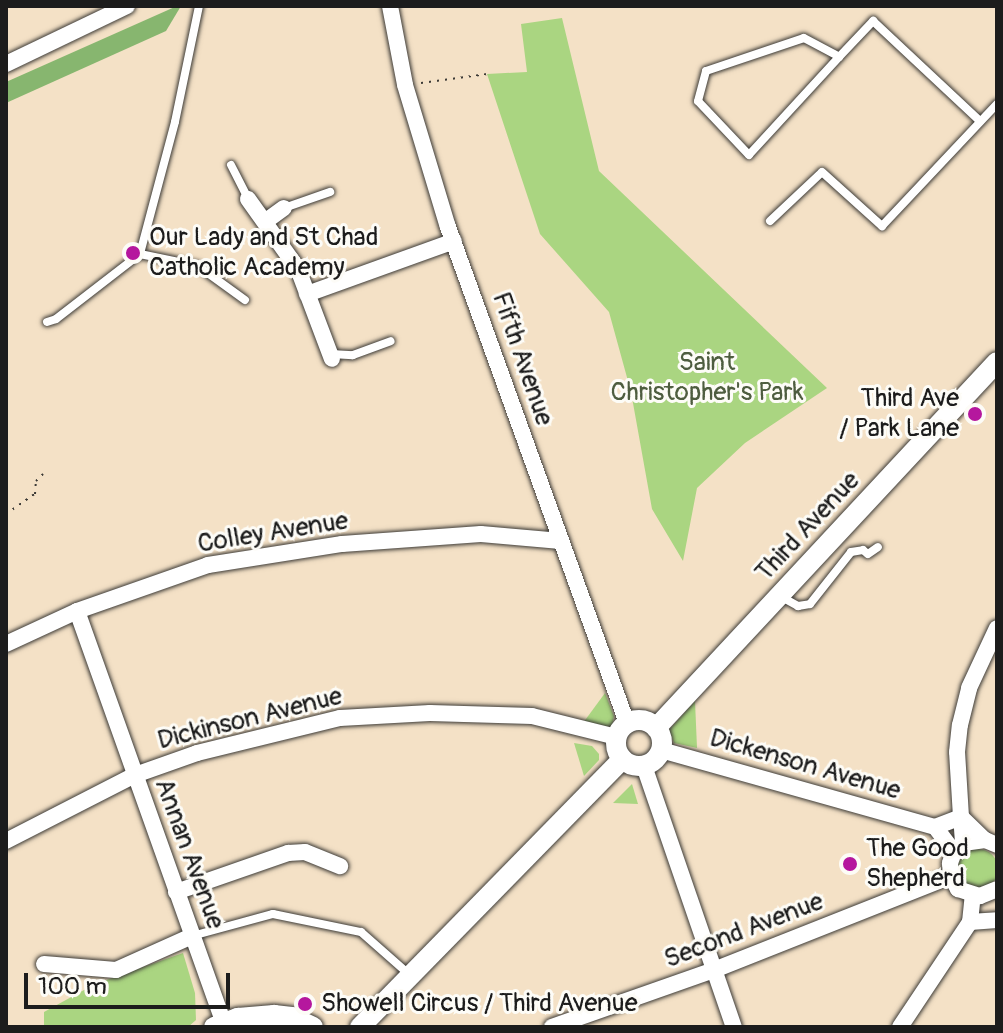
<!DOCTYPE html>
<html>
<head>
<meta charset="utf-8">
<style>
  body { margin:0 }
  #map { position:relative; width:1003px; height:1033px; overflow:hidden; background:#f4e1c6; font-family:Pangolin,sans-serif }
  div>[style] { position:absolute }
  .green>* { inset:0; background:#aad581 }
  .round { border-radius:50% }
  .forest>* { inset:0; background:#87b66f }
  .path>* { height:2px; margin-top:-1px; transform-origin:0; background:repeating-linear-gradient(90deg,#3c3a36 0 2px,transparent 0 8px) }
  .roads { filter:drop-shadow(0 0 2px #3c3a36) drop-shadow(0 0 2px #3c3a36) }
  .service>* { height:8px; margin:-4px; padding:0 4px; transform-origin:4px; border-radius:4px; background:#fff }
  .minor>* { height:16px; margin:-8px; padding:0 8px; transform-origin:8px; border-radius:8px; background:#fff }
  .tertiary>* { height:20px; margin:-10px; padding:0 10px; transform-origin:10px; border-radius:10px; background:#fff }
  .tertiary>.ring { margin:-10px; padding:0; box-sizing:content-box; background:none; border:20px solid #fff; border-radius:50% }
  .dots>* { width:22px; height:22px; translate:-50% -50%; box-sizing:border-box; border:4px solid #fdfcf7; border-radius:50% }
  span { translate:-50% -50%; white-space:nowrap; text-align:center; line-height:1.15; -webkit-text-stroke:6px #fdfcf7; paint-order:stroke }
  .poi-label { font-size:26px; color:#1c1c1c }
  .left { translate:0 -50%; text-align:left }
  .right { translate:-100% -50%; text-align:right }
  .street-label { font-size:26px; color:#1c1c1c }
  .park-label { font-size:26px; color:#4e5d3f }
  .frame { position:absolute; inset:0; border:8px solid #1c1c1c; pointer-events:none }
  .scale { position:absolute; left:24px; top:973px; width:206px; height:36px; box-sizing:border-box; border:4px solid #1c1c1c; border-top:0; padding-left:10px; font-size:24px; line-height:28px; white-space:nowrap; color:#1c1c1c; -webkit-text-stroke:6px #fdfcf7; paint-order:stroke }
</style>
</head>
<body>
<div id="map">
  <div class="green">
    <i style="clip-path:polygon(562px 18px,599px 171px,827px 388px,745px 443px,697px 488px,683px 561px,652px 509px,631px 392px,609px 312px,540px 234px,487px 74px,527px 72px,521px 24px)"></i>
    <i style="clip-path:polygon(605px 693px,614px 716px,612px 727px,583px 723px)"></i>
    <i style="clip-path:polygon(695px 701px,697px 748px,674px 743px,669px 730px)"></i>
    <i style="clip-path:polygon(574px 743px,592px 746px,599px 754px,599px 760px,584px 776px)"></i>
    <i style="clip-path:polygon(632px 784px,638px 804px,613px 803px)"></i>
    <i class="round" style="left:958px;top:849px;width:40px;height:40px"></i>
    <i style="clip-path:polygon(183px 953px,195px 993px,196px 1020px,188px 1027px,44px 1027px,44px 1012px,95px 984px)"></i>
  </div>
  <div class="forest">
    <i style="clip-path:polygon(177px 6px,181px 6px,166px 31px,6px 103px,6px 82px)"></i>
  </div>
  <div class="path">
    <i style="left:421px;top:83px;width:67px;rotate:-7.8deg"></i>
    <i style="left:6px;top:514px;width:35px;rotate:-35deg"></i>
    <i style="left:35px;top:494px;width:13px;rotate:-86deg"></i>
    <i style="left:36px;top:481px;width:10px;rotate:-45deg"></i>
  </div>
  <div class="roads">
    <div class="service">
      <i style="left:199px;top:6px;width:118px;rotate:101.7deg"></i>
      <i style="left:175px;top:122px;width:137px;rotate:104.9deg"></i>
      <i style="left:140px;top:254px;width:59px;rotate:11.7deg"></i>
      <i style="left:198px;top:266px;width:58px;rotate:35.9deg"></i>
      <i style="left:839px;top:57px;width:133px;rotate:132.6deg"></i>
      <i style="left:749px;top:155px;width:74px;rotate:-133.4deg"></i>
      <i style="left:698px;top:101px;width:31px;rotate:-75deg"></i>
      <i style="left:706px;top:71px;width:103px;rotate:-18.6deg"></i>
      <i style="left:804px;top:38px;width:40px;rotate:28deg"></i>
      <i style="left:839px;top:57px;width:50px;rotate:-46.6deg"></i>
      <i style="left:873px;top:21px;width:146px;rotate:43.1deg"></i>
      <i style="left:231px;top:165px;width:38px;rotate:63deg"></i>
      <i style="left:284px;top:208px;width:49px;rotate:-19.2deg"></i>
      <i style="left:770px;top:221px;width:71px;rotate:-43.3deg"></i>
      <i style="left:822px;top:172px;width:81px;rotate:42deg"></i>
      <i style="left:882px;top:226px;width:168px;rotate:-46.7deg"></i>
      <i style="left:47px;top:322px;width:9px;rotate:-18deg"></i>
      <i style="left:56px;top:319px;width:106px;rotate:-37.7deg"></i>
      <i style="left:331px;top:354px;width:22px;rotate:3deg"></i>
      <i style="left:353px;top:355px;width:40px;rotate:-20.2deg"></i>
      <i style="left:780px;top:596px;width:21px;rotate:29deg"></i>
      <i style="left:798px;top:606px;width:12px;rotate:-9deg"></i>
      <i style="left:810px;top:604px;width:66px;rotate:-51.7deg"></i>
      <i style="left:851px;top:552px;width:12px;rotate:-9deg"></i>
      <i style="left:863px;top:550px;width:6px;rotate:39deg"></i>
      <i style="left:868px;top:554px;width:12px;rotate:-35deg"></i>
      <i style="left:192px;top:936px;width:84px;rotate:-15.2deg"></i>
      <i style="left:273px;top:914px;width:90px;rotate:11.6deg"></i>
      <i style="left:361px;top:932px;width:65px;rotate:41.3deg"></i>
    </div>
    <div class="minor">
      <i style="left:390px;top:6px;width:80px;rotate:79.2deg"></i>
      <i style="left:405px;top:85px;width:148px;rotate:73.2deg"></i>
      <i style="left:448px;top:227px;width:527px;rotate:70.16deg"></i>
      <i style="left:6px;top:64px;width:134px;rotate:-25.6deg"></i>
      <i style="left:248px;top:199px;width:86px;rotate:54.5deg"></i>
      <i style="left:298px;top:269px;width:96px;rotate:69.3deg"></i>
      <i style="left:266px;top:221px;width:22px;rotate:-36deg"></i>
      <i style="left:307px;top:294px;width:156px;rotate:-19.8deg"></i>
      <i style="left:77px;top:611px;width:437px;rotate:70.4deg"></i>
      <i style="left:6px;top:644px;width:78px;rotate:-24.9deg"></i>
      <i style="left:77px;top:611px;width:139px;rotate:-19.3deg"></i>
      <i style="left:208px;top:565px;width:136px;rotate:-8.9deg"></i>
      <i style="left:342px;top:544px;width:139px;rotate:-4.1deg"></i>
      <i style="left:481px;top:534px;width:80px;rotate:5deg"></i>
      <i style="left:661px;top:750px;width:285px;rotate:15.7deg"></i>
      <i style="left:644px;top:766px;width:276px;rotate:71deg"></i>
      <i style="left:6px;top:841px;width:145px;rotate:-27.1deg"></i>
      <i style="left:135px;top:775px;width:66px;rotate:-19.5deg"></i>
      <i style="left:197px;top:753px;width:147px;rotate:-13.8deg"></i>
      <i style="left:340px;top:718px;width:90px;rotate:-3.2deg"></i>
      <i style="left:430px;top:713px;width:102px;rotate:1.7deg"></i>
      <i style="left:532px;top:716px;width:87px;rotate:14deg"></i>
      <i style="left:963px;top:843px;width:26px;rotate:-94deg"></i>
      <i style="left:961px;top:817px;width:33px;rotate:44deg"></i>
      <i style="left:997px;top:845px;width:13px;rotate:-157deg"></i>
      <i style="left:985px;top:840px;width:22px;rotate:172deg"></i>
      <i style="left:963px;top:843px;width:13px;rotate:135deg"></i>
      <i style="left:954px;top:852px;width:12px;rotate:110deg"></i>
      <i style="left:950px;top:863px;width:13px;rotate:86deg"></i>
      <i style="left:951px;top:876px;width:15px;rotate:62deg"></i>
      <i style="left:958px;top:889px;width:23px;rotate:18deg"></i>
      <i style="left:980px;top:896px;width:18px;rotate:-22deg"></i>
      <i style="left:954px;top:852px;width:31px;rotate:-127deg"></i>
      <i style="left:935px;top:827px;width:28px;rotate:-21deg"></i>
      <i style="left:961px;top:817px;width:65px;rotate:-93.5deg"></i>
      <i style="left:957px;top:752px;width:27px;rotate:-84deg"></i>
      <i style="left:960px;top:725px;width:38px;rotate:-76deg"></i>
      <i style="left:969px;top:688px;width:66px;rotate:-65deg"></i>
      <i style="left:176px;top:892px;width:119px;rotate:-19.2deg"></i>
      <i style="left:288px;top:853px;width:17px;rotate:-3deg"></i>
      <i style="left:305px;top:852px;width:38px;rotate:22deg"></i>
      <i style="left:970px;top:922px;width:27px;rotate:-4deg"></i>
      <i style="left:44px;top:964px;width:72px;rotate:4.8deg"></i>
      <i style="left:116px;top:970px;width:83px;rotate:-24.1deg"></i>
      <i style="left:552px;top:1027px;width:172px;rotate:-19.4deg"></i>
      <i style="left:714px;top:970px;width:255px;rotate:-21.6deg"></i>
      <i style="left:900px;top:1027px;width:126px;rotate:-56.3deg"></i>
      <i style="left:970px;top:922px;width:27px;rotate:-84deg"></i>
    </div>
    <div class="tertiary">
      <i class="ring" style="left:616px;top:720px;width:26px;height:26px"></i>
      <i style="left:656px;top:728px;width:500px;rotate:-47.03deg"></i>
      <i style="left:214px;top:1027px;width:26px;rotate:-21deg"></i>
      <i style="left:238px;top:1018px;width:36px;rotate:-5deg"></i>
      <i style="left:274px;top:1015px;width:18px;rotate:6deg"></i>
      <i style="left:292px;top:1017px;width:23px;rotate:25deg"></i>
      <i style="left:360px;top:1027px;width:375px;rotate:-45.6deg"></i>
    </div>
  </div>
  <div class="dots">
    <i style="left:133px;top:253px;background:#b5179e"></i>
    <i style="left:975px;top:414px;background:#b5179e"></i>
    <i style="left:850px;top:864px;background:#b5179e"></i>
    <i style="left:305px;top:1004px;background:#b5179e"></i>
  </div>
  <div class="poi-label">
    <span class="left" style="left:149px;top:253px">Our Lady and St Chad<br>Catholic Academy</span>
    <span class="right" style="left:959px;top:414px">Third Ave<br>/ Park Lane</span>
    <span class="left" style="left:866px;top:864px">The Good<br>Shepherd</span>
    <span class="left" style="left:321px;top:1004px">Showell Circus / Third Avenue</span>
  </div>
  <div class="street-label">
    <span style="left:522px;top:359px;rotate:71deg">Fifth Avenue</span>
    <span style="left:808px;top:527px;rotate:-47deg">Third Avenue</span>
    <span style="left:273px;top:533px;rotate:-9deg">Colley Avenue</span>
    <span style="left:250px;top:719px;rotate:-14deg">Dickinson Avenue</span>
    <span style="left:805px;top:765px;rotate:16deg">Dickenson Avenue</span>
    <span style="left:189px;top:854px;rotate:70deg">Annan Avenue</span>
    <span style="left:744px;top:931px;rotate:-21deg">Second Avenue</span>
  </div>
  <div class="park-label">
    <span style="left:707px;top:378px">Saint<br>Christopher's Park</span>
  </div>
  <div class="frame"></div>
  <div class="scale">100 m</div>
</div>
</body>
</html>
